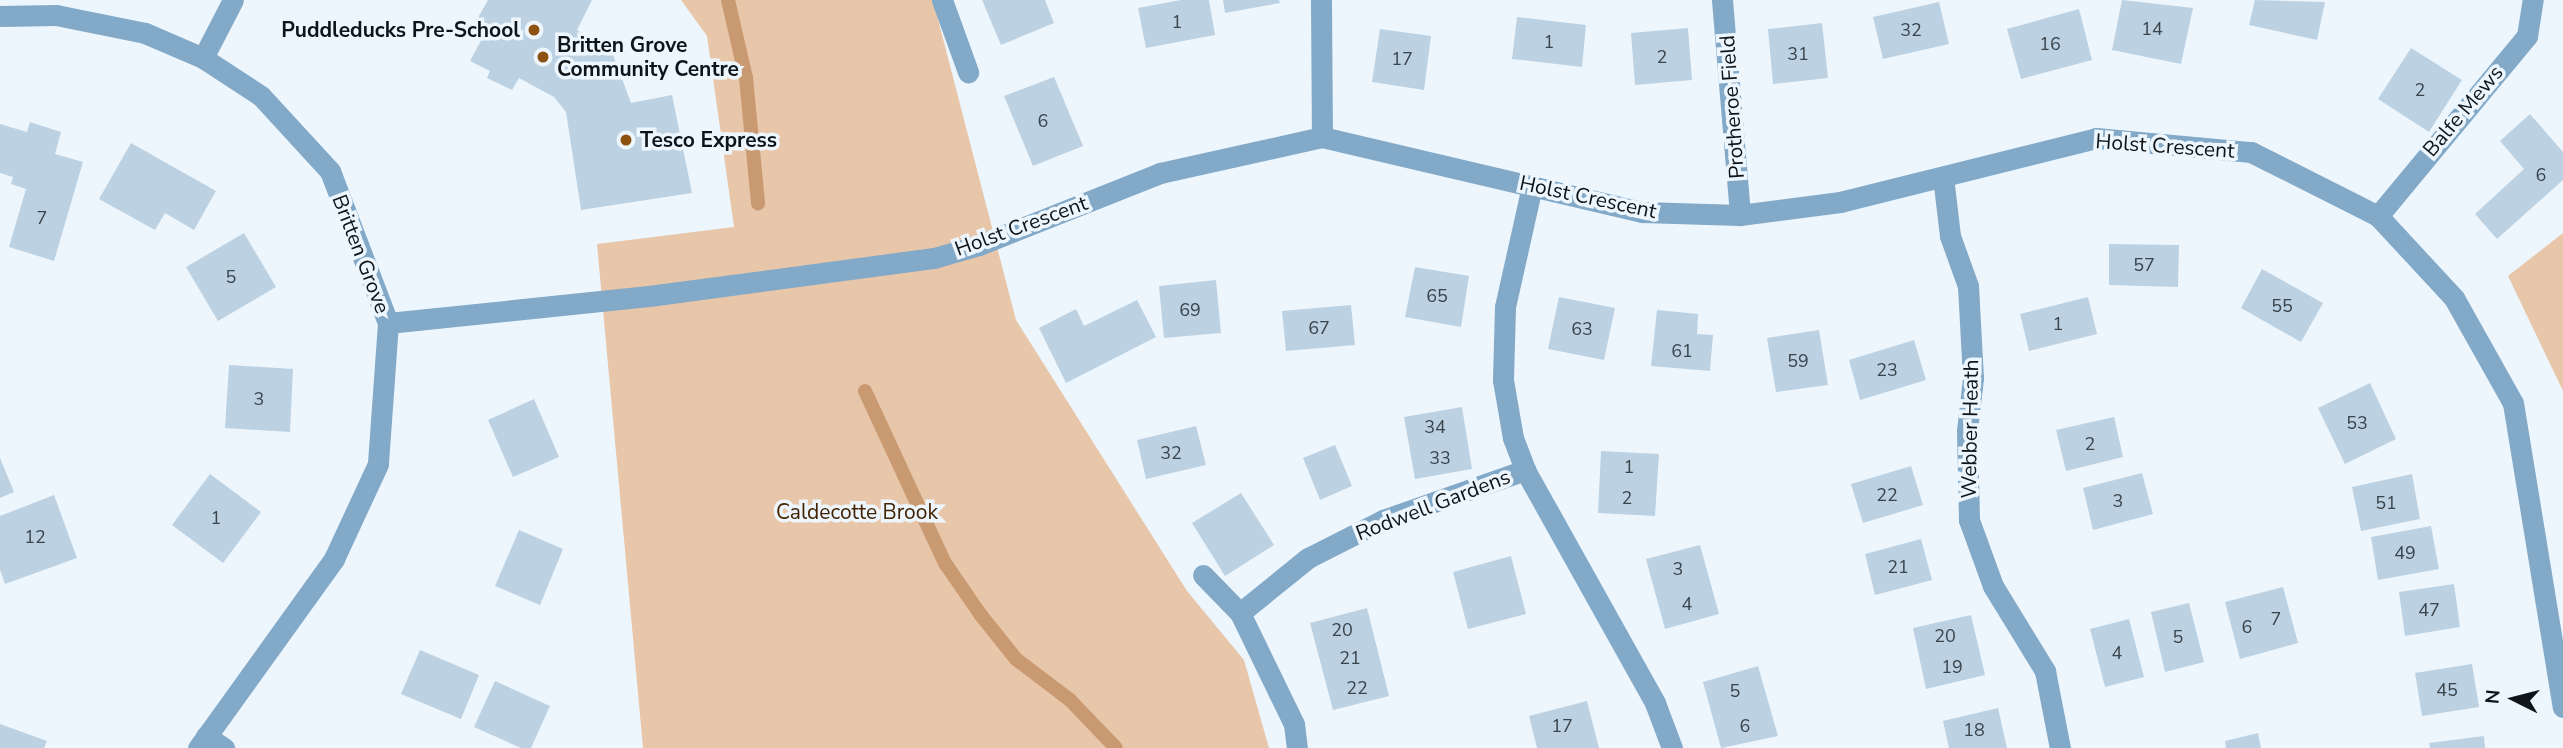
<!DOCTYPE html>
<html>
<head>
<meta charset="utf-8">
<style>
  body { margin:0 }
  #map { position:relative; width:2563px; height:748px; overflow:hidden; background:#eef6fd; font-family:"Nunito Sans",sans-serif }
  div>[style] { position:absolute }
  .green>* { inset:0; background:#e8c6a9 }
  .stream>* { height:14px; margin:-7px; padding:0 7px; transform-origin:7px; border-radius:7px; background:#c99a71 }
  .building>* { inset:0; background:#bcd1e2 }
  .minor>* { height:21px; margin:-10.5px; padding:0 10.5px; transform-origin:10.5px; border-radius:10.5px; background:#82a9c8 }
  .dots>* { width:19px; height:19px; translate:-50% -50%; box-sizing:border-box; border:4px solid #eef6fd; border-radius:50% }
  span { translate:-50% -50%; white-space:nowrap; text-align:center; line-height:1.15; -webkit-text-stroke:7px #eef6fd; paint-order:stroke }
  .number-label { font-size:18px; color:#39444c }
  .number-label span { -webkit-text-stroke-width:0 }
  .poi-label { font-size:21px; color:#0d151a; font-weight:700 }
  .right { translate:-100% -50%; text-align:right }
  .left { translate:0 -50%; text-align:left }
  .street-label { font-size:21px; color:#0d151a }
  .park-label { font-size:21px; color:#412201 }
  .north { position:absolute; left:2479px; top:664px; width:70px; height:70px; -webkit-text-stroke:5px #eef6fd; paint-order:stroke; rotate:276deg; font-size:19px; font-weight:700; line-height:28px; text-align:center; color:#0d151a }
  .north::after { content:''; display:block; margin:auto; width:24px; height:32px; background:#0d151a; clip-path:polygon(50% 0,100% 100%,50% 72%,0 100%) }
</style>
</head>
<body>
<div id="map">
  <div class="green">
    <i style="clip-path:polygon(681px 0,933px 0,1016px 320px,1187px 591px,1244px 660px,1269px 748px,643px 748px,597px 244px,734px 227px,707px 36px)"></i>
    <i style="clip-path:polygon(2563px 233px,2563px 391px,2508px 276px)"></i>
  </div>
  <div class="stream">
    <i style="left:728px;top:0;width:80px;rotate:77deg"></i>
    <i style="left:746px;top:78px;width:126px;rotate:84.5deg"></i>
    <i style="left:865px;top:391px;width:190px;rotate:65.1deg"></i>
    <i style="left:945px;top:563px;width:62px;rotate:55.5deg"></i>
    <i style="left:980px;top:614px;width:58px;rotate:51.3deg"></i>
    <i style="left:1016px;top:659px;width:68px;rotate:37.2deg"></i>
    <i style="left:1070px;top:700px;width:66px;rotate:46.2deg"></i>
  </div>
  <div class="building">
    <i style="clip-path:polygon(488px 0,592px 0,577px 30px,612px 52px,631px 103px,672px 95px,692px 193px,581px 210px,566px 112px,554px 97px,519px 78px,512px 90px,487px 78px,490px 71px,470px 61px,484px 35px,471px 30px)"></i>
    <i style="clip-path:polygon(982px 0,1045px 0,1054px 23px,1001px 45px)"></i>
    <i style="clip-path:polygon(1181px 0,1209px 0,1215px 35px,1146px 48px,1138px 8px)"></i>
    <i style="clip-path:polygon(1223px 0,1279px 0,1280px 3px,1225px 13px)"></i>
    <i style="clip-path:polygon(2122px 0,2193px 8px,2181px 64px,2112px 50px)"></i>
    <i style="clip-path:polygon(2255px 0,2325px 2px,2317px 40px,2249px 25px)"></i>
    <i style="clip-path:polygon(1939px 2px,1949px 44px,1883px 59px,1873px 17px)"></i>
    <i style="clip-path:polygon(2079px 9px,2092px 60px,2021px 79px,2007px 29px)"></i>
    <i style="clip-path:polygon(1517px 17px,1586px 25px,1582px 67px,1512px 59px)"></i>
    <i style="clip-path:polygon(1822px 23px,1828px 78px,1773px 84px,1768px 29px)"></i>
    <i style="clip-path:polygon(1688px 28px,1692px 80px,1635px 85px,1631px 33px)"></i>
    <i style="clip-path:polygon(1380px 29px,1431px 36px,1424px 90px,1372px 82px)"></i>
    <i style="clip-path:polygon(2411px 48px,2462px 80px,2429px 132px,2378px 99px)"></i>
    <i style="clip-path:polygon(1054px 77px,1083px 146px,1033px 166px,1004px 96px)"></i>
    <i style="clip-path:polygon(2530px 114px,2563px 152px,2563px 180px,2497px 239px,2475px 214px,2524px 169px,2500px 141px)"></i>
    <i style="clip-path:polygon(30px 122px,61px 132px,55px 154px,83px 162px,54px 261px,9px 247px,26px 189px,11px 184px,13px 177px,0 173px,0 124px,27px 132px)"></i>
    <i style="clip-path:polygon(131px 143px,216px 191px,194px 230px,165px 213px,155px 230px,99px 199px)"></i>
    <i style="clip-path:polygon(244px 233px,276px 287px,218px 321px,186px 267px)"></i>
    <i style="clip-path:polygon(2109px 244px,2179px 245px,2178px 287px,2109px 285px)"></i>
    <i style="clip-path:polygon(1415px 267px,1469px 276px,1461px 327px,1405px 317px)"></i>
    <i style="clip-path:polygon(2262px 269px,2323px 303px,2301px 342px,2241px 308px)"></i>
    <i style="clip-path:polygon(1216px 280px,1221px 333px,1164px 338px,1159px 286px)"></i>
    <i style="clip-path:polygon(1559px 297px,1615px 308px,1604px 360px,1548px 349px)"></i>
    <i style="clip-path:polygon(2088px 297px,2097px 334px,2029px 351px,2020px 314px)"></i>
    <i style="clip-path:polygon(1137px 300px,1156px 337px,1066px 383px,1039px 328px,1076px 309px,1084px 326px)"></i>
    <i style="clip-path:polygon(1351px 305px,1355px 345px,1286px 351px,1282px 311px)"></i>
    <i style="clip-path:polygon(1657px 310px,1698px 314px,1697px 334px,1713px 335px,1710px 371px,1651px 366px)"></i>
    <i style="clip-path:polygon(1819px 330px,1828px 385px,1776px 392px,1767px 338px)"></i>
    <i style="clip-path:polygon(1914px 340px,1926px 380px,1860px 400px,1849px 360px)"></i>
    <i style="clip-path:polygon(229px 365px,293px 369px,290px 432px,225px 428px)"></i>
    <i style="clip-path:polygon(2370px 383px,2396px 439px,2345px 464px,2318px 408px)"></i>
    <i style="clip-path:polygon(534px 399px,559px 457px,513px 477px,488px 420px)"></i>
    <i style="clip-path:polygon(1462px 407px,1472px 469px,1415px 479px,1404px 417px)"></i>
    <i style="clip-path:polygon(2114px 417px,2123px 457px,2066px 471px,2056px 430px)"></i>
    <i style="clip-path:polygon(1196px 426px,1206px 465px,1146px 479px,1137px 440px)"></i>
    <i style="clip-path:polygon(1335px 445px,1352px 486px,1320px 500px,1303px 458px)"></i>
    <i style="clip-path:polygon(1601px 451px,1659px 454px,1655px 516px,1598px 513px)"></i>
    <i style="clip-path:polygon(0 458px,14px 492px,0 498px)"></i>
    <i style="clip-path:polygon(1911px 466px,1923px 505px,1863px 523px,1851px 484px)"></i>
    <i style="clip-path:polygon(2142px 473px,2153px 514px,2093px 530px,2083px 488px)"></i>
    <i style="clip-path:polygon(210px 474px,261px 512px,223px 563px,172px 525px)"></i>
    <i style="clip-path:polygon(2412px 474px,2420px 519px,2361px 531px,2352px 487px)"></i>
    <i style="clip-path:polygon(1241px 493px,1274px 545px,1225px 576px,1192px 523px)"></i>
    <i style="clip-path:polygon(54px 495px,77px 558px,5px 584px,0 570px,0 516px)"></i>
    <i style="clip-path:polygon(2431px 526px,2439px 569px,2378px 580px,2371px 537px)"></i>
    <i style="clip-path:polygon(519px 530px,563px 549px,540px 605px,495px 586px)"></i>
    <i style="clip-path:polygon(1921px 539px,1932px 580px,1875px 595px,1865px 554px)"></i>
    <i style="clip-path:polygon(1700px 545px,1719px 614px,1665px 629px,1646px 559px)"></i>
    <i style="clip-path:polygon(1511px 556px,1526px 614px,1468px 629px,1453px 572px)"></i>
    <i style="clip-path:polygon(2454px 584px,2460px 627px,2405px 636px,2399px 592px)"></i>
    <i style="clip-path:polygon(2283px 587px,2298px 643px,2240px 659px,2225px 602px)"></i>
    <i style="clip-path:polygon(2189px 603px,2204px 662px,2165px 672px,2151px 612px)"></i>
    <i style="clip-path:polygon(1367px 608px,1389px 696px,1333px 710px,1310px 623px)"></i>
    <i style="clip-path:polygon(1971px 615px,1985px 675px,1926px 689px,1913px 628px)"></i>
    <i style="clip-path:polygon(2129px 619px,2144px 677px,2105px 687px,2090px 629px)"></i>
    <i style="clip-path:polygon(420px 650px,479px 675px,461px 719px,401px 694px)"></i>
    <i style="clip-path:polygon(2472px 664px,2479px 707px,2422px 716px,2415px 673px)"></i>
    <i style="clip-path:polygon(1758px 666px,1778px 736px,1721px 748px,1703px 682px)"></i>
    <i style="clip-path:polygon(495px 681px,550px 706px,531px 748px,521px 748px,474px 727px)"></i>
    <i style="clip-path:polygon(1587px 701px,1599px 748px,1537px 748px,1529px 716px)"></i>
    <i style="clip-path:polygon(1998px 708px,2007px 748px,1949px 748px,1943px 721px)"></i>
    <i style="clip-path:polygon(0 724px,47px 741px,44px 748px,0 748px)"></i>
    <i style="clip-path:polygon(2258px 733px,2261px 748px,2226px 748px,2225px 741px)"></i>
    <i style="clip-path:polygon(2484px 736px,2485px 748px,2430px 748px,2429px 743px)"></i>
  </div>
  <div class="minor">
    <i style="left:942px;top:0;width:77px;rotate:70.1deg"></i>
    <i style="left:1321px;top:0;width:137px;rotate:89.6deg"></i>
    <i style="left:1722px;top:0;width:216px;rotate:85.2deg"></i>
    <i style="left:0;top:16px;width:56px;rotate:-1deg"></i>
    <i style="left:56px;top:15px;width:91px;rotate:11.4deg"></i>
    <i style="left:145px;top:33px;width:63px;rotate:23.3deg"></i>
    <i style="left:203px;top:58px;width:69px;rotate:33.2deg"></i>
    <i style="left:261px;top:96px;width:102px;rotate:47.4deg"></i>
    <i style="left:330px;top:171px;width:163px;rotate:69.1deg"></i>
    <i style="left:388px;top:323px;width:141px;rotate:94.1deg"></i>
    <i style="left:378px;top:464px;width:105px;rotate:114.9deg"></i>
    <i style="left:334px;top:559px;width:233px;rotate:125.7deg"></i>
    <i style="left:203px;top:58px;width:65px;rotate:-62.7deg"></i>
    <i style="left:1943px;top:177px;width:59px;rotate:83.2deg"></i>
    <i style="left:1950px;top:236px;width:53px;rotate:70.2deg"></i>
    <i style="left:1968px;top:286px;width:92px;rotate:86.9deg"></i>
    <i style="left:1973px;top:378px;width:53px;rotate:96.5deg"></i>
    <i style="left:1967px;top:431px;width:89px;rotate:88.7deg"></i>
    <i style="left:1969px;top:520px;width:70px;rotate:70deg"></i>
    <i style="left:1993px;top:586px;width:100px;rotate:58.5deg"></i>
    <i style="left:2045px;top:671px;width:78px;rotate:79deg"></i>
    <i style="left:1532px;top:186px;width:124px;rotate:102.6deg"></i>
    <i style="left:1505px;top:307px;width:73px;rotate:91.6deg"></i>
    <i style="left:1503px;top:380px;width:59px;rotate:80.2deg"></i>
    <i style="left:1513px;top:438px;width:34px;rotate:69deg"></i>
    <i style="left:1525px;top:470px;width:267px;rotate:60.8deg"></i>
    <i style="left:1655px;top:703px;width:48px;rotate:69.3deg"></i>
    <i style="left:2378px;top:216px;width:234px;rotate:-50.4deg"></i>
    <i style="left:2527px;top:36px;width:36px;rotate:-81deg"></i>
    <i style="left:388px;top:323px;width:262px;rotate:-5.9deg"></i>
    <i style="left:649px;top:296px;width:288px;rotate:-7.6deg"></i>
    <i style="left:934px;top:258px;width:47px;rotate:-16.1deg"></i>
    <i style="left:979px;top:245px;width:195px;rotate:-21.7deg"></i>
    <i style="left:1160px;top:173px;width:166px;rotate:-12.5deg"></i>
    <i style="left:1322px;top:137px;width:329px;rotate:13.2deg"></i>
    <i style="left:1642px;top:212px;width:98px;rotate:1.8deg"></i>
    <i style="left:1740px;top:215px;width:101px;rotate:-7.4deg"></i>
    <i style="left:1840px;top:202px;width:264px;rotate:-14deg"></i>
    <i style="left:2096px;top:138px;width:156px;rotate:5.2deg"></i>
    <i style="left:2251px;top:152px;width:142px;rotate:26.7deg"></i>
    <i style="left:2378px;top:216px;width:112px;rotate:47.2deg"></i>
    <i style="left:2454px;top:298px;width:120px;rotate:60.7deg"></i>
    <i style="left:2513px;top:403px;width:308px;rotate:80.7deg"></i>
    <i style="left:1203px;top:575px;width:53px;rotate:45.8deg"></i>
    <i style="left:1240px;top:613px;width:87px;rotate:-39deg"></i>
    <i style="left:1308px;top:558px;width:84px;rotate:-26.9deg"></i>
    <i style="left:1383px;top:520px;width:151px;rotate:-19.4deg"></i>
    <i style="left:1240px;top:613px;width:123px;rotate:64.1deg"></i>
    <i style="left:1294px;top:724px;width:24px;rotate:83deg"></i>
    <i style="left:206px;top:736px;width:22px;rotate:34deg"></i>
  </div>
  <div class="dots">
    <i style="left:534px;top:30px;background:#8d520f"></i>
    <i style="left:543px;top:57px;background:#8d520f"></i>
    <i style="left:626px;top:140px;background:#8d520f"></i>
  </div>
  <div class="number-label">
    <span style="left:1177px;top:22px">1</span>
    <span style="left:2152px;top:29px">14</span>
    <span style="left:1911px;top:30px">32</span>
    <span style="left:1549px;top:42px">1</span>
    <span style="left:2050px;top:44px">16</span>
    <span style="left:1798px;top:54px">31</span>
    <span style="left:1662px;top:57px">2</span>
    <span style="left:1402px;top:59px">17</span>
    <span style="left:2420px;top:90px">2</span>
    <span style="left:1043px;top:121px">6</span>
    <span style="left:2541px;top:175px">6</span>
    <span style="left:42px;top:218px">7</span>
    <span style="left:2144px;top:265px">57</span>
    <span style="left:231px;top:277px">5</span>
    <span style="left:1437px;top:296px">65</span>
    <span style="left:2282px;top:306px">55</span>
    <span style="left:1190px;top:310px">69</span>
    <span style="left:2058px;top:324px">1</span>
    <span style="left:1319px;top:328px">67</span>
    <span style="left:1582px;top:329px">63</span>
    <span style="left:1682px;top:351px">61</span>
    <span style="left:1798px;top:361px">59</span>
    <span style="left:1887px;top:370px">23</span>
    <span style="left:259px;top:399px">3</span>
    <span style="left:2357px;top:423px">53</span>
    <span style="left:1435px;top:427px">34</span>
    <span style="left:2090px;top:444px">2</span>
    <span style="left:1171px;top:453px">32</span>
    <span style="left:1440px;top:458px">33</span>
    <span style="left:1629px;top:467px">1</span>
    <span style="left:1887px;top:495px">22</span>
    <span style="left:1627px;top:498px">2</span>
    <span style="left:2118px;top:501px">3</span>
    <span style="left:2386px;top:503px">51</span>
    <span style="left:216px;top:518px">1</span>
    <span style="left:35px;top:537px">12</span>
    <span style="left:2405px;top:553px">49</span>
    <span style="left:1898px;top:567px">21</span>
    <span style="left:1678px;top:569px">3</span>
    <span style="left:1687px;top:604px">4</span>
    <span style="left:2429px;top:610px">47</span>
    <span style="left:2276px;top:619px">7</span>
    <span style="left:2247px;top:627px">6</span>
    <span style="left:1342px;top:630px">20</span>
    <span style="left:1945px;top:636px">20</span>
    <span style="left:2178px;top:637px">5</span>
    <span style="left:2117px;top:653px">4</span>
    <span style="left:1350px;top:658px">21</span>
    <span style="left:1952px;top:667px">19</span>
    <span style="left:1357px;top:688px">22</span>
    <span style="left:2447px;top:690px">45</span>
    <span style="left:1735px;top:691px">5</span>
    <span style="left:1562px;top:726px">17</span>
    <span style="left:1745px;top:726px">6</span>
    <span style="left:1974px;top:730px">18</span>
  </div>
  <div class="poi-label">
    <span class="right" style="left:520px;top:30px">Puddleducks Pre-School</span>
    <span class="left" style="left:557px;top:57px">Britten Grove<br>Community Centre</span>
    <span class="left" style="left:640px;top:140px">Tesco Express</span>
  </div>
  <div class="street-label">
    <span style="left:1732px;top:107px;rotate:-94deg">Protheroe Field</span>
    <span style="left:2463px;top:111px;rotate:-50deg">Balfe Mews</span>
    <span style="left:2165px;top:146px;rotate:4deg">Holst Crescent</span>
    <span style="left:1588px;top:197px;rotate:12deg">Holst Crescent</span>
    <span style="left:1021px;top:226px;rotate:-20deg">Holst Crescent</span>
    <span style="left:361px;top:254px;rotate:69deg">Britten Grove</span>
    <span style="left:1970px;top:429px;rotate:-89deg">Webber Heath</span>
    <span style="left:1433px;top:505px;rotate:-21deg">Rodwell Gardens</span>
  </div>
  <div class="park-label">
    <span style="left:857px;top:512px">Caldecotte Brook</span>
  </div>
  <div class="north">N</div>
</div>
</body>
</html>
